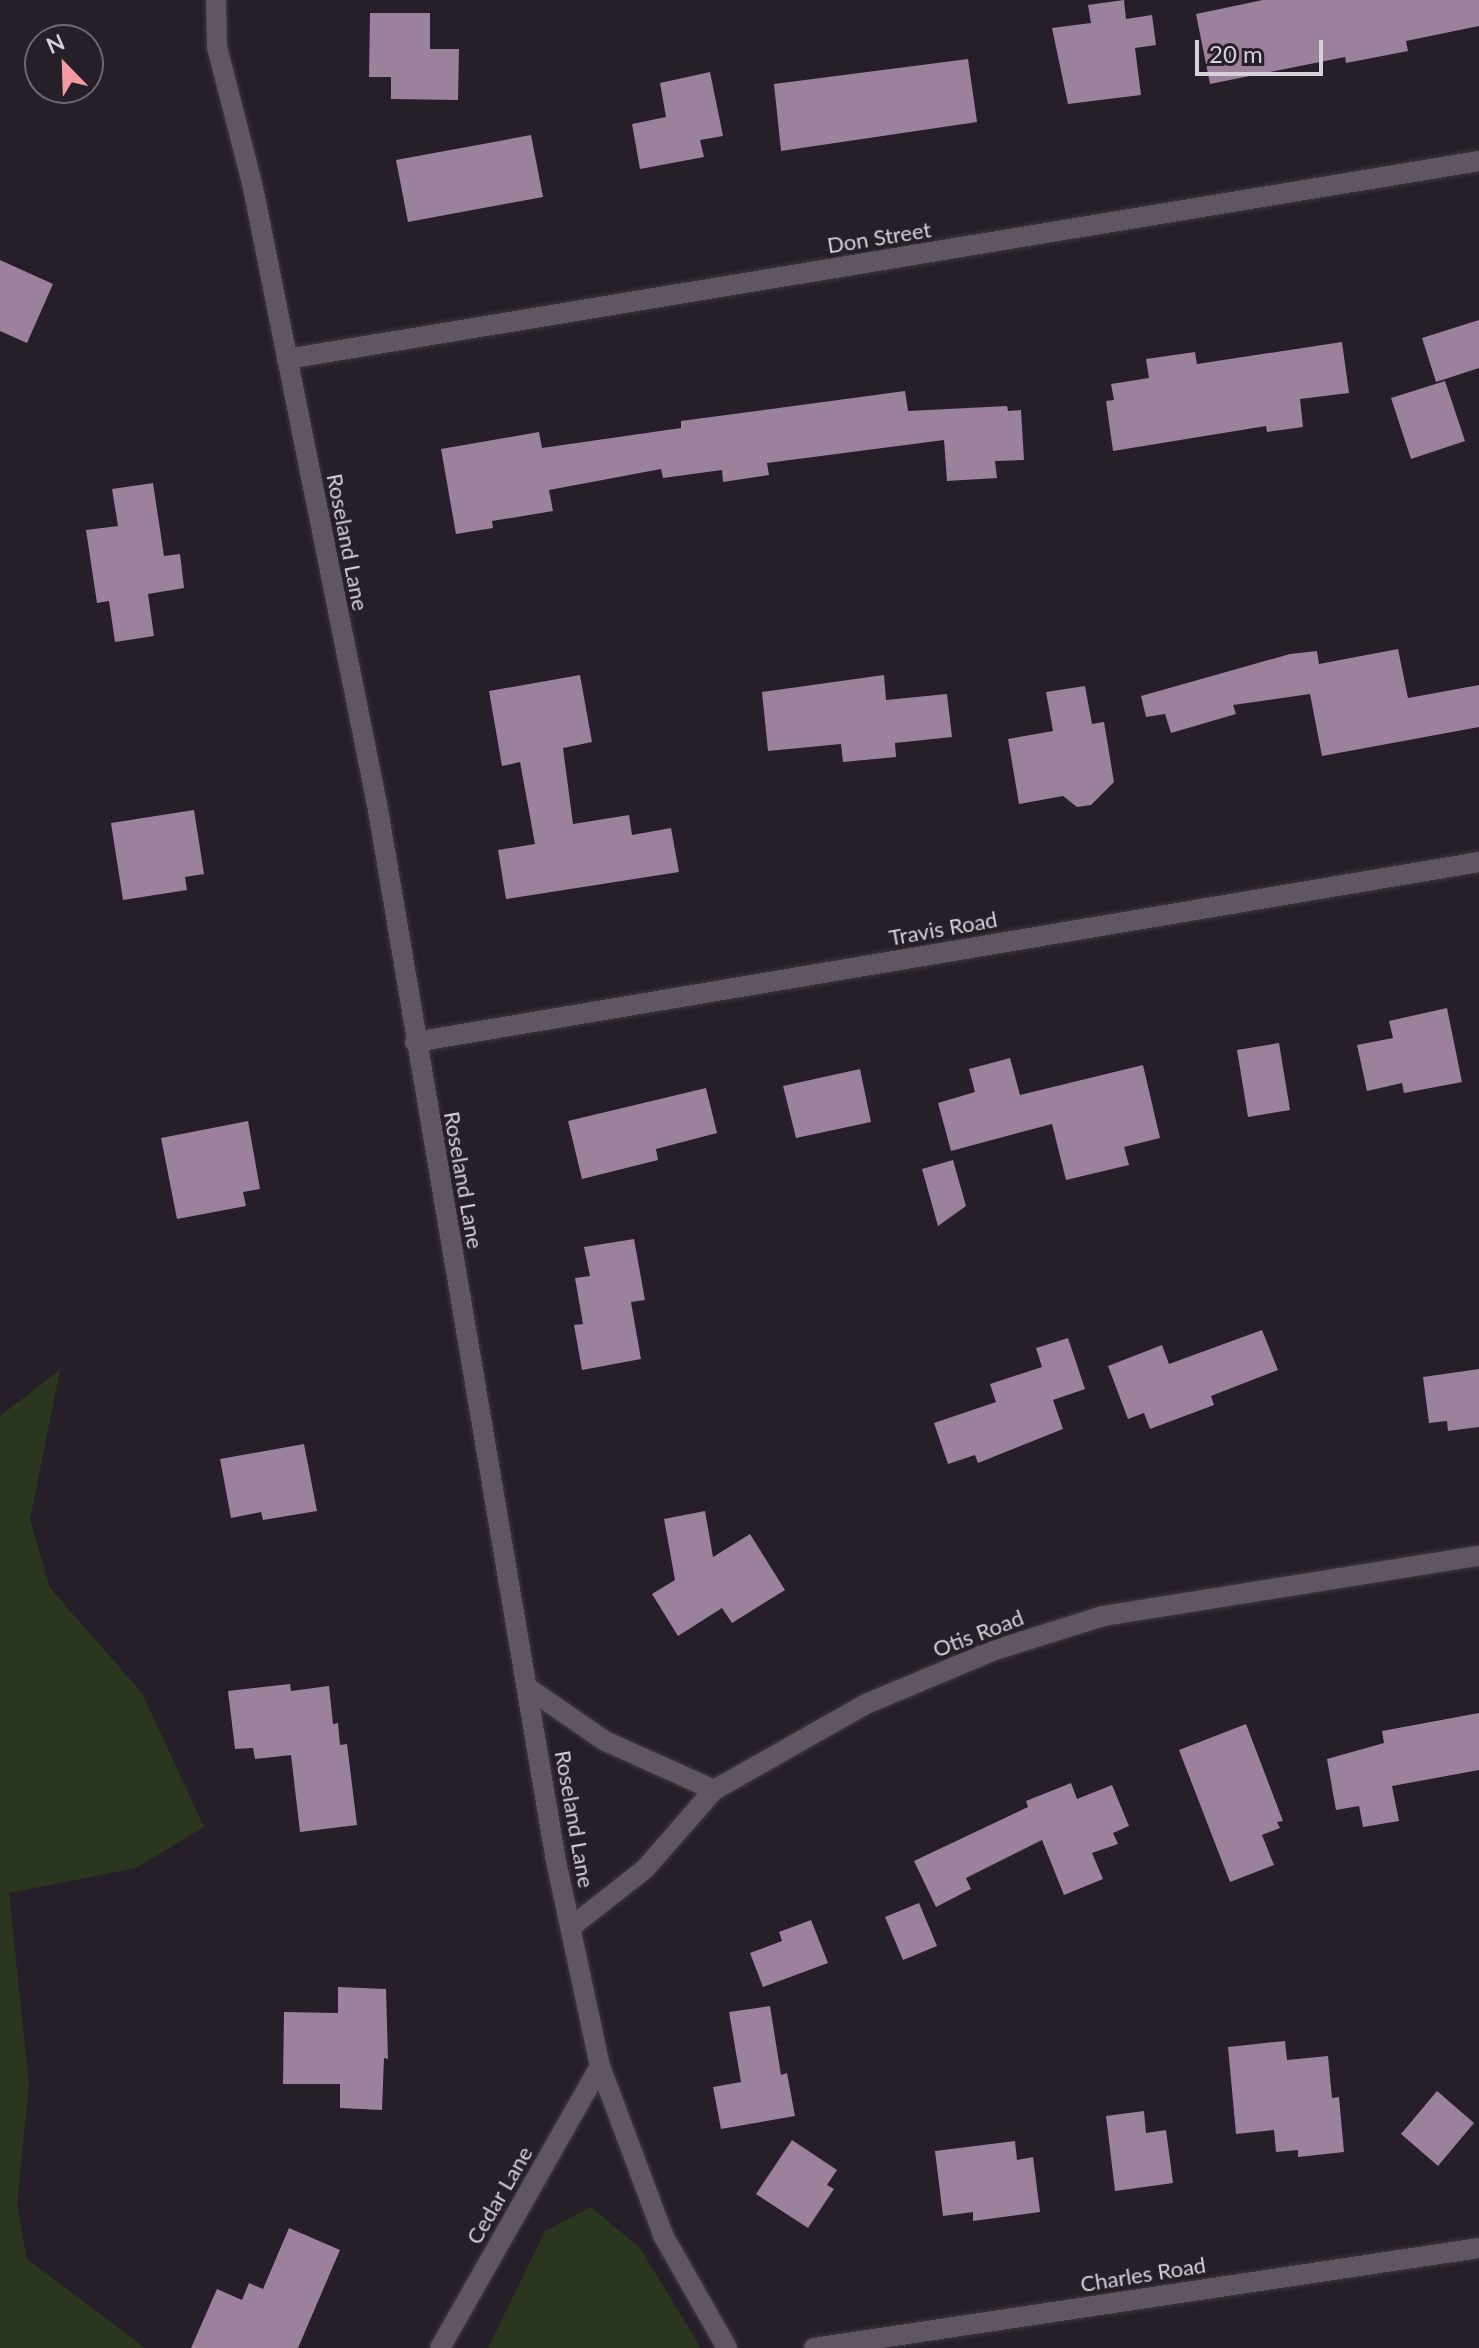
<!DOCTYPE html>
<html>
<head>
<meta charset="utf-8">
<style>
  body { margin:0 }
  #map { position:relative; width:1479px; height:2348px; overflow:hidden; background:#261e28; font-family:Lato,sans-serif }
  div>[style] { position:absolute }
  .green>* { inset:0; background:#2a371e }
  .building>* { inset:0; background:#9b819b }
  .roads { filter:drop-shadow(0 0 2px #3f3841) drop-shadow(0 0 2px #3f3841) }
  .minor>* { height:20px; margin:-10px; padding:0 10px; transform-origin:10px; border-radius:10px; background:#605663 }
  span { translate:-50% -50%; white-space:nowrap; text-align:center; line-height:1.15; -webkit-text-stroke:8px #261e28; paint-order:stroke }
  .street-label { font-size:22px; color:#d6d1d8 }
  .north { position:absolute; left:24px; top:24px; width:80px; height:80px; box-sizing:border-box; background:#261e28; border:2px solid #6c666e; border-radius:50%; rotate:337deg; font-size:22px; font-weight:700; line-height:32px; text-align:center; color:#d6d1d8 }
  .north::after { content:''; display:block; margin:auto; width:28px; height:36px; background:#f49aa3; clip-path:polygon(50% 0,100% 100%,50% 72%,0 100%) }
  .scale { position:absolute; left:1195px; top:40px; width:128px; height:36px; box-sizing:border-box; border:4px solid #d6d1d8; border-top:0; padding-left:10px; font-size:24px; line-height:28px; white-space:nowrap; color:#d6d1d8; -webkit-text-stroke:6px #261e28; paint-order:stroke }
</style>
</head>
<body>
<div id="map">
  <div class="green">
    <i style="clip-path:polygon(60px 1370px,30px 1520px,50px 1588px,142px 1693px,204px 1827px,136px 1868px,9px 1893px,29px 2085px,17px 2204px,27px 2259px,145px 2348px,0 2348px,0 1416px)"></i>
    <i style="clip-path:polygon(591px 2207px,640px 2248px,701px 2348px,488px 2348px,545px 2231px)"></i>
  </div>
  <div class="building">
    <i style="clip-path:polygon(1124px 0,1126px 19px,1152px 15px,1156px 45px,1135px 48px,1141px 95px,1068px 104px,1052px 28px,1091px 23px,1088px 5px)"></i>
    <i style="clip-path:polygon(1263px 0,1479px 0,1479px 26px,1406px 41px,1408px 51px,1346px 63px,1345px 57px,1210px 84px,1196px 14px)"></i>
    <i style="clip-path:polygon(370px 13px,430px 13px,430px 49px,459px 49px,458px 100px,391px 99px,391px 77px,369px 77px)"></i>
    <i style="clip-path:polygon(968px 59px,977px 122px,781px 151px,774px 84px)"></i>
    <i style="clip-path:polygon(710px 72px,723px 136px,700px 140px,704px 157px,640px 169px,632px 124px,666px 117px,660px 83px)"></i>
    <i style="clip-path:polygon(531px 135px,543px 197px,408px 222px,396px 160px)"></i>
    <i style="clip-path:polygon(0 260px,53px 284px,27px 343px,0 331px)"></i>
    <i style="clip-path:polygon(1479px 320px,1479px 368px,1436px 382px,1422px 338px)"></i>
    <i style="clip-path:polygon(1342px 342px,1349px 393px,1300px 399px,1303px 427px,1267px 432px,1266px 426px,1113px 451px,1106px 401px,1114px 400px,1111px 384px,1149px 378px,1146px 359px,1195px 352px,1197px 364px)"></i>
    <i style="clip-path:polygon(1445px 381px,1465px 441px,1411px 459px,1391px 398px)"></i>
    <i style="clip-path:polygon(905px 391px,908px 411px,1007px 406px,1008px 411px,1021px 410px,1024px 460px,995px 461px,997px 478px,947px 481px,944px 440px,767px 463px,769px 475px,723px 482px,722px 470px,663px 478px,661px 469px,549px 490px,553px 511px,492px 521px,493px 528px,456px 534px,441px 449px,539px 432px,542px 448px,681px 428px,681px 421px)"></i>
    <i style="clip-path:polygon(153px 483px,164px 556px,180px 554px,184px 588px,148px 594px,154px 636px,115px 642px,109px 601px,97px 603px,86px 530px,118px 526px,112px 489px)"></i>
    <i style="clip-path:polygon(1398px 649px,1408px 698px,1479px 685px,1479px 727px,1322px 756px,1310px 694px,1233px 705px,1236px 714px,1171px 733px,1165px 714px,1146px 717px,1141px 696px,1290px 654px,1317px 651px,1319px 664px)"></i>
    <i style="clip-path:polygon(580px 675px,592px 742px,563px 748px,573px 824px,629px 815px,632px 835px,671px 828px,679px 872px,506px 899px,498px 850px,535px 844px,520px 762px,502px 766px,489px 691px)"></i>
    <i style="clip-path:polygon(884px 675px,886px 700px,947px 694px,952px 737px,895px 743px,896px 757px,843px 762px,841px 744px,768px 751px,762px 692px)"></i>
    <i style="clip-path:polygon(1085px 686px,1092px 724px,1104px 722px,1114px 782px,1091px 805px,1077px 807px,1063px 796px,1019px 804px,1008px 739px,1053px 731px,1046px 692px)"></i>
    <i style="clip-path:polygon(194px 810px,204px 874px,185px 877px,187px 890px,123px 900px,111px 823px)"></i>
    <i style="clip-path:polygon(1447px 1008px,1462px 1082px,1404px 1093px,1402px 1083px,1367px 1091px,1357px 1045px,1393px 1038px,1389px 1021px)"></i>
    <i style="clip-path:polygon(1279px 1043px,1290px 1110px,1248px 1117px,1237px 1050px)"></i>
    <i style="clip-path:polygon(1010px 1058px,1020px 1095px,1143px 1065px,1160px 1138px,1124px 1147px,1129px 1165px,1066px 1180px,1052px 1124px,951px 1151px,938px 1103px,975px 1092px,969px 1069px)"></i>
    <i style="clip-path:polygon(860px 1069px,871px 1122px,796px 1138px,783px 1086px)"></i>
    <i style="clip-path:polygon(706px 1088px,717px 1133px,656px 1149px,658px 1160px,582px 1179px,568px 1121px)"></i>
    <i style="clip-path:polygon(248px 1121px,260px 1189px,243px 1192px,246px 1206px,177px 1219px,161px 1138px)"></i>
    <i style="clip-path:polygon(953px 1160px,966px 1206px,938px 1226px,922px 1169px)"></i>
    <i style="clip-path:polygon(634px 1239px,645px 1300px,631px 1302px,641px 1359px,582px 1370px,574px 1325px,583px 1324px,575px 1278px,590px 1276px,584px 1247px)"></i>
    <i style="clip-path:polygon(1262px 1330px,1278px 1370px,1211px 1396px,1214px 1405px,1150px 1429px,1144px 1413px,1128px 1419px,1108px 1366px,1162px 1345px,1169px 1364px)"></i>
    <i style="clip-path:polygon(1068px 1338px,1085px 1389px,1053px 1400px,1063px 1429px,978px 1463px,975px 1455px,948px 1464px,934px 1423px,996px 1402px,990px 1384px,1042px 1367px,1036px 1348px)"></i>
    <i style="clip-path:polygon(1479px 1369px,1479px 1427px,1448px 1431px,1447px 1421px,1429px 1423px,1423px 1377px)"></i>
    <i style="clip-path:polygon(304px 1444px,317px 1511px,263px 1520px,261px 1512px,231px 1518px,220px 1459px)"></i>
    <i style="clip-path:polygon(705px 1511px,713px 1557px,750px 1534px,785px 1590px,732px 1623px,722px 1608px,678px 1636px,652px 1594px,675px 1580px,664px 1519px)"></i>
    <i style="clip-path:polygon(290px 1684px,291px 1691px,329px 1686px,333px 1724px,338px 1723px,340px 1745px,347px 1744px,357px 1825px,300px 1832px,291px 1755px,255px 1759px,253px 1748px,235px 1749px,228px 1691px)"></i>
    <i style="clip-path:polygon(1479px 1713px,1479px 1770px,1392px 1786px,1399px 1821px,1363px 1827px,1359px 1806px,1336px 1810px,1327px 1759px,1384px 1743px,1382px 1731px)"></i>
    <i style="clip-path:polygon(1246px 1724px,1283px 1821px,1277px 1822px,1280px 1828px,1262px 1835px,1274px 1865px,1230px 1882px,1179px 1750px)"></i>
    <i style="clip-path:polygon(1071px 1783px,1077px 1799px,1112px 1785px,1129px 1826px,1113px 1833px,1118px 1844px,1092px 1853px,1103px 1879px,1064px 1895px,1042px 1840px,966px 1878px,971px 1889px,936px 1907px,914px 1861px,1028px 1807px,1026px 1801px)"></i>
    <i style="clip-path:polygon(919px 1903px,937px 1946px,903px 1960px,885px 1917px)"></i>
    <i style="clip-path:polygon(811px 1920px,828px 1963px,763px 1987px,750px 1953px,782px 1941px,779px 1932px)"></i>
    <i style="clip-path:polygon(338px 1987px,386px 1989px,388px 2059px,384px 2058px,382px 2110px,340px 2108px,340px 2084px,283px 2084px,284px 2012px,338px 2013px)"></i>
    <i style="clip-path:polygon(770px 2006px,781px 2075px,787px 2073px,795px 2116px,721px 2129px,713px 2087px,741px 2082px,729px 2012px)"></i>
    <i style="clip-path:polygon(1285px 2041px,1287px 2060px,1328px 2056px,1332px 2098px,1339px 2097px,1344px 2152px,1298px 2157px,1298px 2150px,1276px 2152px,1274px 2130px,1236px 2134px,1228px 2047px)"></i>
    <i style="clip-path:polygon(1437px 2091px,1474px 2123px,1438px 2166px,1401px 2134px)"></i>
    <i style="clip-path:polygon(1144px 2111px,1146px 2133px,1166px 2130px,1173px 2183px,1115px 2191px,1106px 2116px)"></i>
    <i style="clip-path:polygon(792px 2140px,837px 2170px,827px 2185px,834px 2189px,808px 2228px,756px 2194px)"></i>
    <i style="clip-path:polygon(1015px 2141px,1017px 2160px,1033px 2157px,1040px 2212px,973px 2221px,973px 2212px,943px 2216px,935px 2151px)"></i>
    <i style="clip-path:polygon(289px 2228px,340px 2250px,298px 2348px,191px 2348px,217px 2289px,242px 2300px,249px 2283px,263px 2289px)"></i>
  </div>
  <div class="roads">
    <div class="minor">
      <i style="left:216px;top:0;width:47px;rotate:88.8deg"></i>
      <i style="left:217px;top:47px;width:140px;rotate:75.6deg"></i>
      <i style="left:252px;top:183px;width:633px;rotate:78.62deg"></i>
      <i style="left:377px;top:804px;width:1072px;rotate:80.39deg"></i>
      <i style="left:556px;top:1861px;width:210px;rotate:77.9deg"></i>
      <i style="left:600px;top:2066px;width:183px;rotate:69.5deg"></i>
      <i style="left:664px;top:2237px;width:128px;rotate:60.4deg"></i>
      <i style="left:287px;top:359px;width:1208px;rotate:-9.43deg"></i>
      <i style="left:415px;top:1042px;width:1079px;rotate:-9.6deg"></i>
      <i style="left:528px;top:1688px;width:93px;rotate:34.5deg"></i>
      <i style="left:605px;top:1741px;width:120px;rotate:24.2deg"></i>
      <i style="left:571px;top:1927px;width:94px;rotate:-38.1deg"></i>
      <i style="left:645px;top:1869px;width:105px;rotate:-48.9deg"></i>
      <i style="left:714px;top:1790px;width:175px;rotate:-29.5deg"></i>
      <i style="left:866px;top:1704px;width:137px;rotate:-22.8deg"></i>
      <i style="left:992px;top:1651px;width:116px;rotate:-17.5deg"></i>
      <i style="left:1103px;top:1616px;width:381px;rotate:-9.1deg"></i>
      <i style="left:440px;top:2348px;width:324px;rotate:-60.4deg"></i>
      <i style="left:814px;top:2348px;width:672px;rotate:-8.55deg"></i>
    </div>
  </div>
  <div class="street-label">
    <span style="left:879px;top:237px;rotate:-9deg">Don Street</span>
    <span style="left:348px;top:542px;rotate:79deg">Roseland Lane</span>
    <span style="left:943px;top:928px;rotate:-10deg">Travis Road</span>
    <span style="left:464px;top:1180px;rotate:80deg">Roseland Lane</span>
    <span style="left:978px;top:1633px;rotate:-21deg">Otis Road</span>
    <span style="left:575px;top:1819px;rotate:80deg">Roseland Lane</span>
    <span style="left:499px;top:2195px;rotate:-60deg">Cedar Lane</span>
    <span style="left:1143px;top:2274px;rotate:-9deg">Charles Road</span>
  </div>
  <div class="north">N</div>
  <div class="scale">20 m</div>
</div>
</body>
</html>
